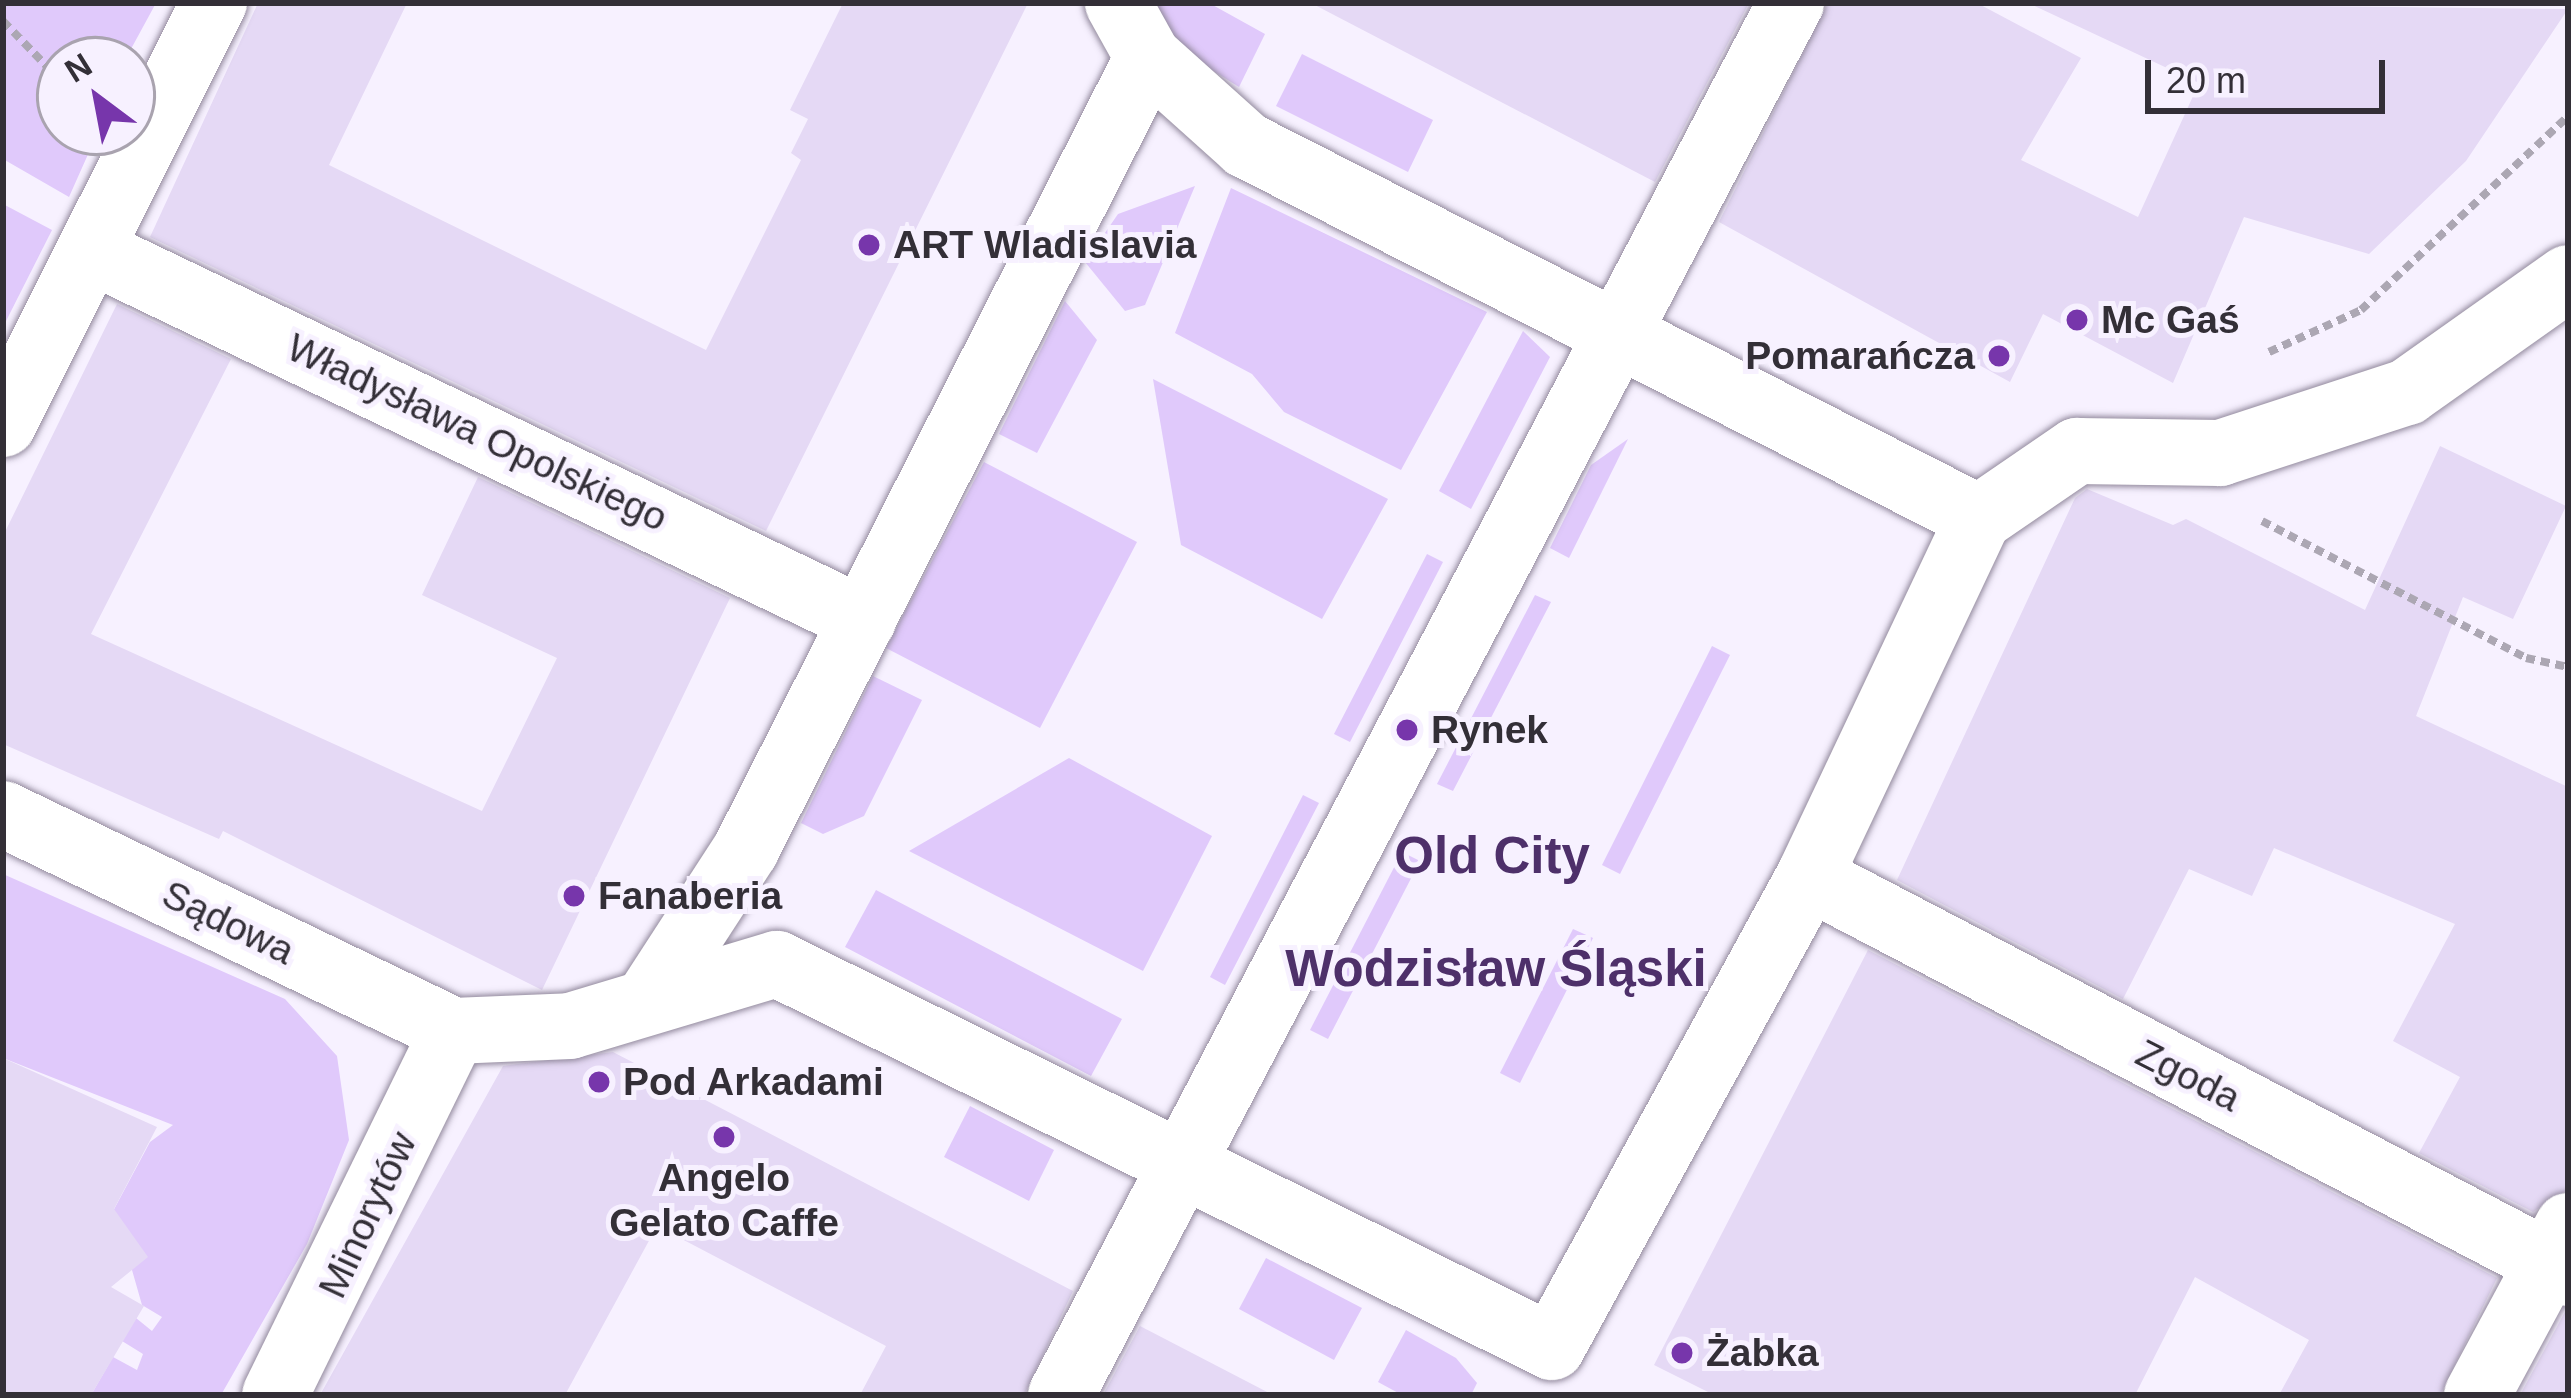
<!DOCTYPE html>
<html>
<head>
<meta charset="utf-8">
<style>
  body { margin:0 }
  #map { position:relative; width:2571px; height:1398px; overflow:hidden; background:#f7f1ff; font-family:Helvetica,sans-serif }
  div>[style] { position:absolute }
  .green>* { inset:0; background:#e0c9fb }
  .building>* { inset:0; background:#e5d9f5 }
  .path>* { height:8px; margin-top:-4px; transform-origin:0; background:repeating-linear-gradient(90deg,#aca7b3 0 9px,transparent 0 15px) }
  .roads { filter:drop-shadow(0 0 3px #938a9e) drop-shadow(0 0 3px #938a9e) }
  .minor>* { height:66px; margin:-33px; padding:0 33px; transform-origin:33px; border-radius:33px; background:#fff }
  .dots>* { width:33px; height:33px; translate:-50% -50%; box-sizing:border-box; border:6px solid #f7f1ff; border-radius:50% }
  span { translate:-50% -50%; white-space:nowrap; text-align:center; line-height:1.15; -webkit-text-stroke:10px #f7f1ff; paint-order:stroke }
  .poi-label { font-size:39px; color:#332f37; font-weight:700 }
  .left { translate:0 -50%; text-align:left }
  .right { translate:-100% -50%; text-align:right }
  .street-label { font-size:39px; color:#332f37 }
  .district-label { font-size:51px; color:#4e306a; font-weight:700 }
  .frame { position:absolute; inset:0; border:6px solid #332f37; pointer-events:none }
  .north { position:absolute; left:36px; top:36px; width:120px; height:120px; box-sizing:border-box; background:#f7f1ff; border:3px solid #a9a3af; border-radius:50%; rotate:328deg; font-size:33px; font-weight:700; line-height:48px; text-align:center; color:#332f37 }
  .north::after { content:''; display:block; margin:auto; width:42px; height:54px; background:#7736ab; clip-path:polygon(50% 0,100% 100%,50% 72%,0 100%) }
  .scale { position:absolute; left:2145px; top:60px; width:240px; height:54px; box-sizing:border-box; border:6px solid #332f37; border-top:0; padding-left:15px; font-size:36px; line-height:42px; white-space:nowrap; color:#332f37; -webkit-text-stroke:9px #f7f1ff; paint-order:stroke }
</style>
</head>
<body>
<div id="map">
  <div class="green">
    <i style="clip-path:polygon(3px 3px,156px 3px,125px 60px,60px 60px,60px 132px,98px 132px,69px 197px,3px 159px)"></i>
    <i style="clip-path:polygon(1156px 3px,1209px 3px,1265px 34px,1239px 87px,1172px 45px)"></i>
    <i style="clip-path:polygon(1302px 54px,1433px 120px,1408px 172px,1276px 106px)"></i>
    <i style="clip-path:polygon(1195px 186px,1145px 305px,1125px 311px,1085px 262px,1118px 214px)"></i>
    <i style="clip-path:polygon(1231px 188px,1487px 312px,1401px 470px,1284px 412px,1252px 374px,1175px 333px)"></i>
    <i style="clip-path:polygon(3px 204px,52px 230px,3px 327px)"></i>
    <i style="clip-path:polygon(1065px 301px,1097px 340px,1037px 453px,999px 434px)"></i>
    <i style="clip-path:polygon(1523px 331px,1550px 357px,1471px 509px,1439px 491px)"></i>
    <i style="clip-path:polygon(1153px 379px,1388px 499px,1322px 619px,1181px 545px)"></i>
    <i style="clip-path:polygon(1628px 439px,1569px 558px,1550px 548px,1591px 465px)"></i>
    <i style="clip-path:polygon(984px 462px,1137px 542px,1040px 728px,886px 648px)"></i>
    <i style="clip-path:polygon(1427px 554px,1443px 562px,1350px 742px,1334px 734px)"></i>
    <i style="clip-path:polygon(1535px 595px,1551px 602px,1453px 791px,1437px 784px)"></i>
    <i style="clip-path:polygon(1712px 646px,1730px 655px,1620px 874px,1602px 865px)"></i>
    <i style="clip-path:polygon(873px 676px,922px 700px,864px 816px,823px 834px,801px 823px)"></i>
    <i style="clip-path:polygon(1069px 758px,1212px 836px,1143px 971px,909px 851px)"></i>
    <i style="clip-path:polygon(1303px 795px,1319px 803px,1225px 985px,1210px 977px)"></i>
    <i style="clip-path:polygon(1402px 852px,1420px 861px,1328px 1039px,1310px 1030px)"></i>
    <i style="clip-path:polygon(3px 874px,285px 999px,337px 1056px,349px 1140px,307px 1244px,221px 1395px,91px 1395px,113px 1357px,137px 1370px,143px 1354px,122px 1341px,136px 1318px,152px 1331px,162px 1317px,142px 1305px,132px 1270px,96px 1243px,150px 1142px,173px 1125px,3px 1058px)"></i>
    <i style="clip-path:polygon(876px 890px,1122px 1019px,1091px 1076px,845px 947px)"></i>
    <i style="clip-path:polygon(1573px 929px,1593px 938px,1520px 1083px,1500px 1073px)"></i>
    <i style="clip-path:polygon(970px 1106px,1054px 1150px,1029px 1201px,944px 1157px)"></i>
    <i style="clip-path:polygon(1266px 1258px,1362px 1308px,1334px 1360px,1239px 1309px)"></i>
    <i style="clip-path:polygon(1406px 1330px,1456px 1358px,1477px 1383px,1471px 1395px,1402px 1395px,1378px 1382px)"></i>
  </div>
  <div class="building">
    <i style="clip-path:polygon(258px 3px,407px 3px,329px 165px,706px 350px,801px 160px,791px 153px,808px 119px,790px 110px,843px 3px,1028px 3px,766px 531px,150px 237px)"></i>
    <i style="clip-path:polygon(1311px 3px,1749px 3px,1655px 182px)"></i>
    <i style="clip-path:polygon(1828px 3px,1977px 3px,2081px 58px,2021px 160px,2138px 217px,2199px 83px,2028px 3px,2568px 9px,2466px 161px,2369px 254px,2244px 217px,2173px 383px,2043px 314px,2010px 382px,1719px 222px)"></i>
    <i style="clip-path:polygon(117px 304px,231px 359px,91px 634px,482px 811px,557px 658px,422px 595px,478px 477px,730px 598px,542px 990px,223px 831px,219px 839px,3px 744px,3px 536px)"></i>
    <i style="clip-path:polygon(2440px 446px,2566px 506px,2513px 619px,2463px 597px,2416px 716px,2568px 787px,2568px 1189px,2533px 1212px,2419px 1153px,2460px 1077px,2393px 1041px,2455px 924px,2274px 848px,2252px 896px,2189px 869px,2123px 999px,1897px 880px,2075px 498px,2087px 489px,2173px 525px,2186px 519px,2365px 610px)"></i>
    <i style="clip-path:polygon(1868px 950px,2497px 1278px,2440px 1395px,2279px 1395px,2309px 1340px,2195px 1277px,2135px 1395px,1714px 1395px,1654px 1365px)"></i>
    <i style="clip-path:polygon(613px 1052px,1073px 1291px,1024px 1395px,860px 1395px,886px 1346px,657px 1226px,565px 1395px,320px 1395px,503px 1066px)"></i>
    <i style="clip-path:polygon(3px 1058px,157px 1127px,114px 1209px,148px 1257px,111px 1287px,144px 1306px,91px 1395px,3px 1395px)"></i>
    <i style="clip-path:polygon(2566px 1310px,2568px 1395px,2520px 1395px)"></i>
    <i style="clip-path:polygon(1140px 1326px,1273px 1395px,1103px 1395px)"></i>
  </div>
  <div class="path">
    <i style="left:3px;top:21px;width:82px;rotate:46deg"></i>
    <i style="left:2269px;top:352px;width:101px;rotate:-24.5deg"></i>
    <i style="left:2361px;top:310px;width:284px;rotate:-43.1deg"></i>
    <i style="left:2262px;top:521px;width:297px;rotate:27.4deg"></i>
    <i style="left:2526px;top:658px;width:43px;rotate:12.1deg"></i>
  </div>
  <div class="roads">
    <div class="minor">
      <i style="left:1148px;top:57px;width:132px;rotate:41.9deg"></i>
      <i style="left:1246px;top:145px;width:822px;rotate:26.97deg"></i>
      <i style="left:90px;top:250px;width:857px;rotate:25.58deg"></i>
      <i style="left:3px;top:424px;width:471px;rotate:-63.4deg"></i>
      <i style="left:3px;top:814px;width:500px;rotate:25.7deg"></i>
      <i style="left:453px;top:1031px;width:117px;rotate:-2.4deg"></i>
      <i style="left:570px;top:1026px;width:216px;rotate:-16.7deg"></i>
      <i style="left:777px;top:964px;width:864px;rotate:26.3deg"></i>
      <i style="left:1809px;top:877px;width:856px;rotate:27.55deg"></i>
      <i style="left:652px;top:994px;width:173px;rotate:-57deg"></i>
      <i style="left:746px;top:849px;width:888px;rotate:-63.09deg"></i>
      <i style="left:1148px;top:57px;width:62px;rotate:-119.1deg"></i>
      <i style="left:1552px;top:1347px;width:536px;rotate:-61.33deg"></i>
      <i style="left:1809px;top:877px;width:397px;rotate:-64.7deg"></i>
      <i style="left:1979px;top:518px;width:119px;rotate:-34.4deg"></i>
      <i style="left:2077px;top:451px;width:143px;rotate:0.8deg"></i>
      <i style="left:2220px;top:453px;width:197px;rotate:-18.1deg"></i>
      <i style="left:2407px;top:392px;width:197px;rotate:-35.3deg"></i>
      <i style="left:275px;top:1395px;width:405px;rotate:-63.9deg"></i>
      <i style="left:1061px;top:1395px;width:1572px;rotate:-62.33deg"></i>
      <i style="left:2477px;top:1395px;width:192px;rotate:-61.7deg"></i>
    </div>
  </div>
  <div class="dots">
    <i style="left:869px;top:245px;background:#7736ab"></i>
    <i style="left:2077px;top:320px;background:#7736ab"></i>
    <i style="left:1999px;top:356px;background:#7736ab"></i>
    <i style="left:1407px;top:730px;background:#7736ab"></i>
    <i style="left:574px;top:896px;background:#7736ab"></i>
    <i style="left:599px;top:1082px;background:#7736ab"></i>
    <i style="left:724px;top:1137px;background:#7736ab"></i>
    <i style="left:1682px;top:1353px;background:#7736ab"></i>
  </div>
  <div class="poi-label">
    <span class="left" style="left:893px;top:245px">ART Wladislavia</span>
    <span class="left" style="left:2101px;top:320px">Mc Gaś</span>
    <span class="right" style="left:1975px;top:356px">Pomarańcza</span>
    <span class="left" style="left:1431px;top:730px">Rynek</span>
    <span class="left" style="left:598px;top:896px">Fanaberia</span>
    <span class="left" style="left:623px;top:1082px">Pod Arkadami</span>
    <span style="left:724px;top:1201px">Angelo<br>Gelato Caffe</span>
    <span class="left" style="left:1706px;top:1353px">Żabka</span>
  </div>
  <div class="street-label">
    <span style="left:477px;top:433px;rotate:25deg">Władysława Opolskiego</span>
    <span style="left:228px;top:923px;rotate:26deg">Sądowa</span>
    <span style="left:2188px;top:1076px;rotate:27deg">Zgoda</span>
    <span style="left:368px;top:1215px;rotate:-65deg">Minorytów</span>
  </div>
  <div class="district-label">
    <span style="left:1492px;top:856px">Old City</span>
    <span style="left:1496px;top:969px">Wodzisław Śląski</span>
  </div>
  <div class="frame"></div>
  <div class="north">N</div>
  <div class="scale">20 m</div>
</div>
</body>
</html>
